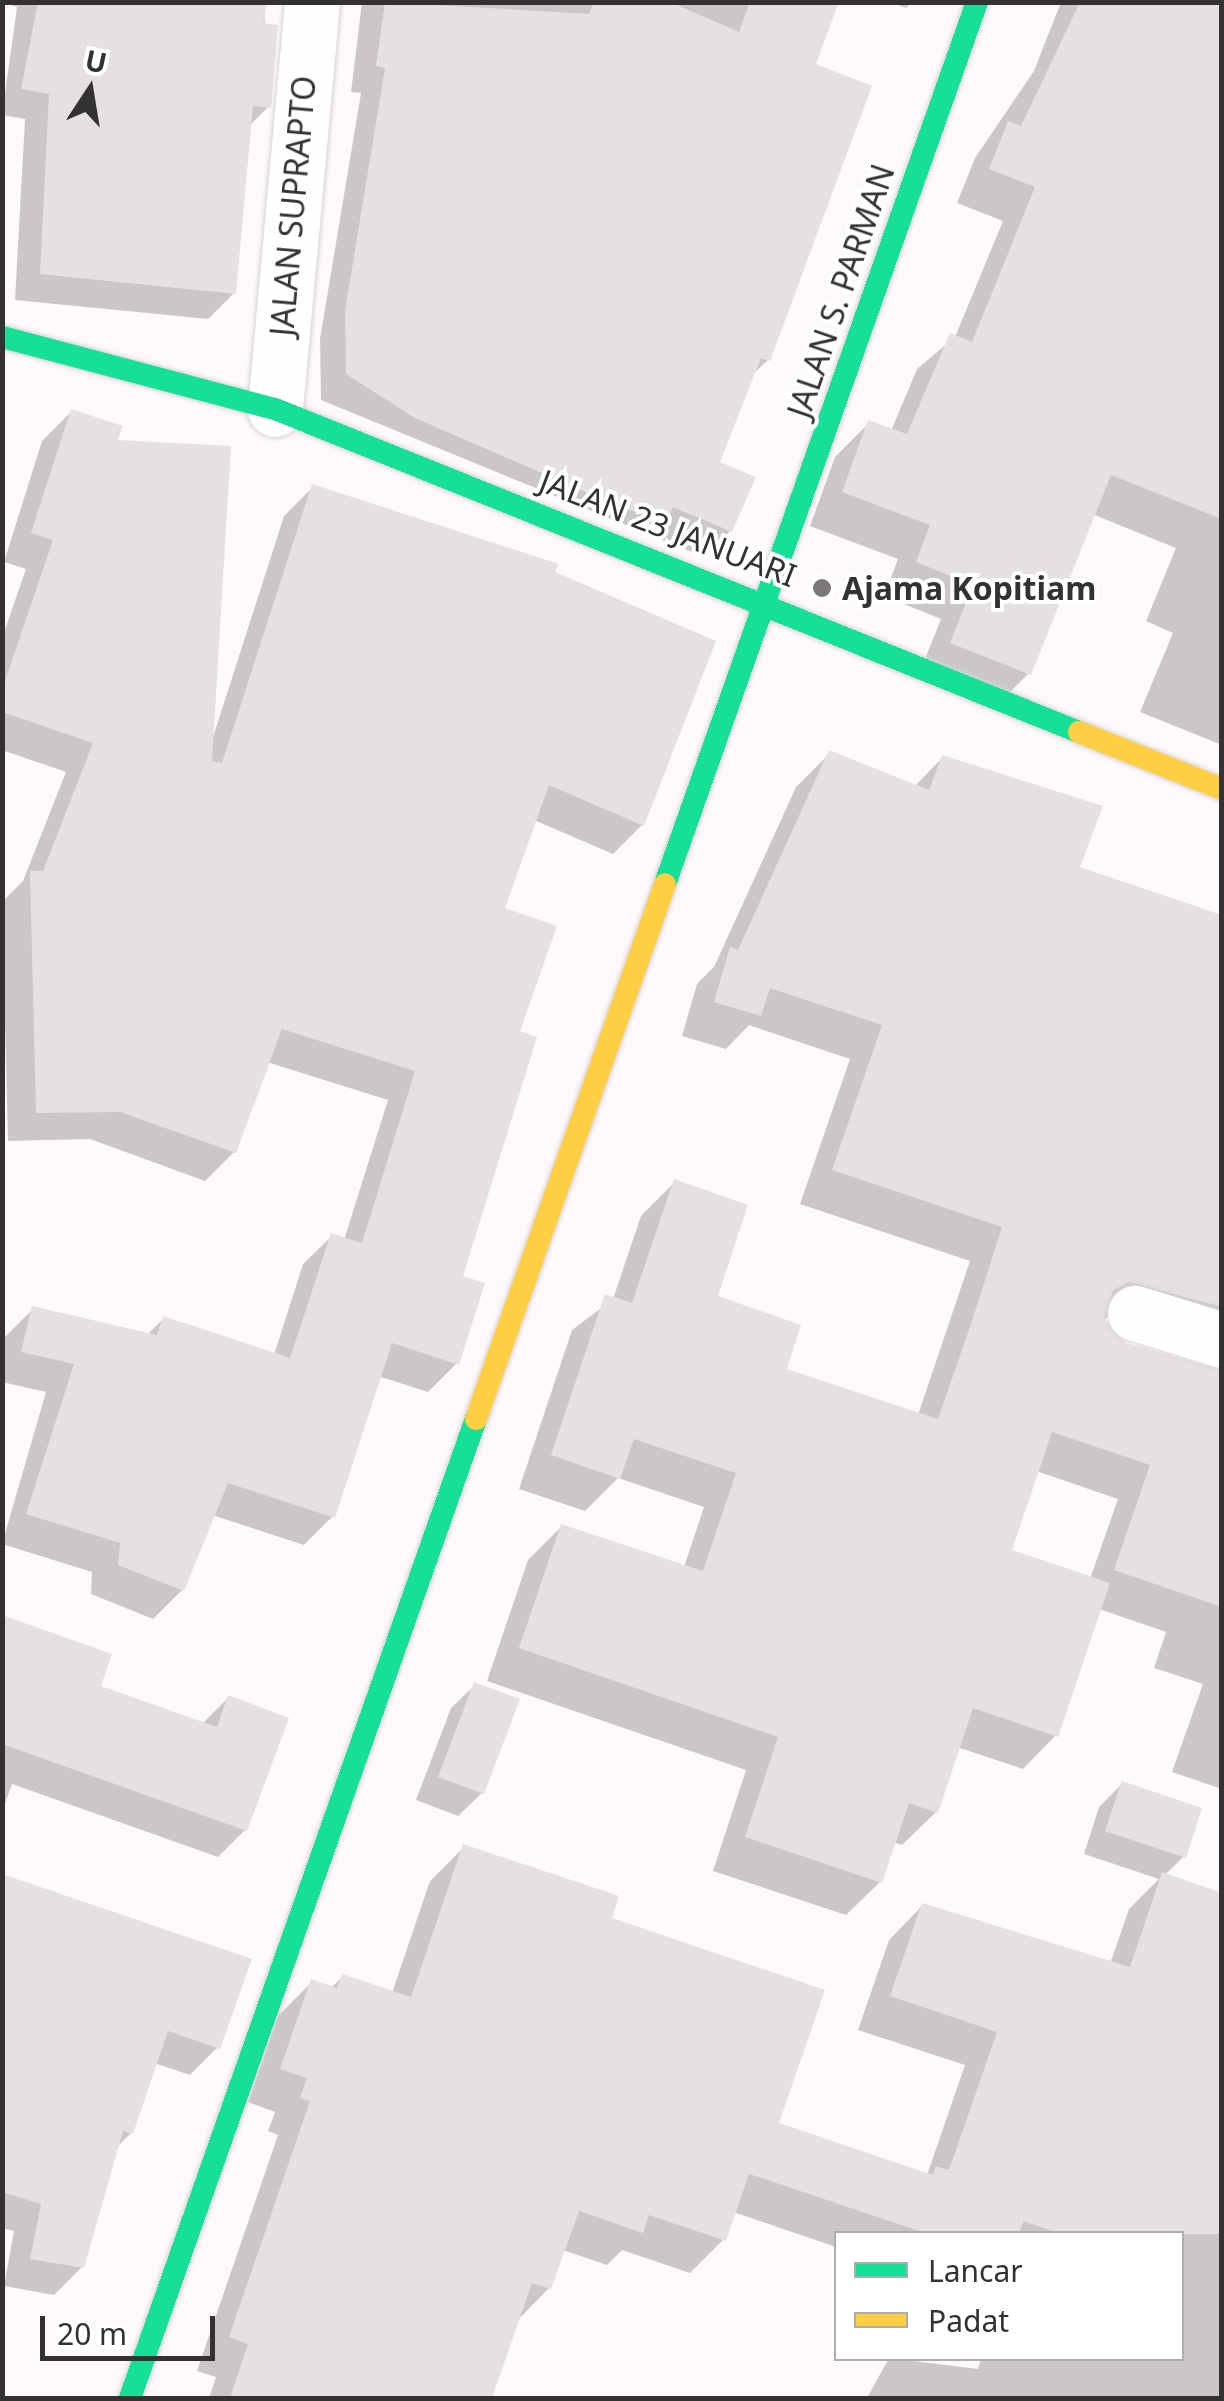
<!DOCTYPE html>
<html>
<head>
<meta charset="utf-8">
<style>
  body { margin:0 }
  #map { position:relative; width:1224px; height:2401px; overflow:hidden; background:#fef9fb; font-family:"Noto Sans",sans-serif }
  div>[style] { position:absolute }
  .shadow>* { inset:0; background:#0003 }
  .building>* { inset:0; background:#e5e1e2 }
  .roads { filter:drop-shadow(0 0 2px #d6d3d4) drop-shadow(0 0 2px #d6d3d4) }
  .street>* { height:55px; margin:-27.5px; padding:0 27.5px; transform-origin:27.5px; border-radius:27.5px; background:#fffefe }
  .fast>* { height:22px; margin:-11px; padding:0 11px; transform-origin:11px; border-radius:11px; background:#16e098 }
  .slow>* { height:22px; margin:-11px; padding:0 11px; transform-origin:11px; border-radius:11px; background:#ffcf43 }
  .dots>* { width:28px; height:28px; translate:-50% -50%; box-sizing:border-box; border:5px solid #fff; border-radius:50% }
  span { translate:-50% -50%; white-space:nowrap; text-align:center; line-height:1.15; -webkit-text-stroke:8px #fff; paint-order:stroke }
  .street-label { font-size:32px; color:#343132 }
  .poi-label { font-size:32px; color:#343132; font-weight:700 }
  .left { translate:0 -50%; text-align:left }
  .frame { position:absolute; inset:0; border:5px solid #343132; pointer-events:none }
  .legend { position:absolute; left:834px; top:2231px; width:350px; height:130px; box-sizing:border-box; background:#fff; border:2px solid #aeadad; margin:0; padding:12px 18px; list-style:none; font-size:30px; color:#343132 }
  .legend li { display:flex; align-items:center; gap:20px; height:50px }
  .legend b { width:50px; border:2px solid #aeadad }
  .north { position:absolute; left:40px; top:40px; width:100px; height:100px; -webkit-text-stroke:8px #fff; paint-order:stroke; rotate:12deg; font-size:28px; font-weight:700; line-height:40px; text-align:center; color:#343132 }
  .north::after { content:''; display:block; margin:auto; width:35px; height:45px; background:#343132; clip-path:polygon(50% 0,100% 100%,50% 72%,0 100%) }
  .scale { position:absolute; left:40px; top:2316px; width:175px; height:45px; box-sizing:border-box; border:5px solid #343132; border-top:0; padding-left:12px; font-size:30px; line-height:35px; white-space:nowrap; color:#343132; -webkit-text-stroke:8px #fff; paint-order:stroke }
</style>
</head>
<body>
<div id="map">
  <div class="shadow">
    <i style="clip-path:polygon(2px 2px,264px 2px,268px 107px,249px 126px,234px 293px,208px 319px,15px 300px,25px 119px,2px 115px,17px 7px)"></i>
    <i style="clip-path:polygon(362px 2px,836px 2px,813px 66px,768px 360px,751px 376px,717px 463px,730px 531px,704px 557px,321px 400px,320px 339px,361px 93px,351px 92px)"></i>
    <i style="clip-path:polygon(890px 2px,912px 2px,906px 8px)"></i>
    <i style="clip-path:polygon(1061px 2px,1222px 2px,1222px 745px,1140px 712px,1173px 633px,1146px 621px,1176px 548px,1092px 514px,1029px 673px,995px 707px,918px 677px,941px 619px,884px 596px,898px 559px,810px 526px,835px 457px,869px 423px,891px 431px,917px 369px,955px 337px,1003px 221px,957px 203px,975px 158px,1034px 71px)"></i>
    <i style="clip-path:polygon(71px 412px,115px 442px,213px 737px,284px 516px,313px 487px,552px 573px,642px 825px,613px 854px,534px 820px,502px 909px,517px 1033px,460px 1278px,457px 1363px,428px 1392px,378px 1376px,333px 1516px,304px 1545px,212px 1515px,182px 1590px,153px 1619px,91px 1594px,92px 1572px,2px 1544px,46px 1392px,2px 1382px,4px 1338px,33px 1309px,147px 1335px,164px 1318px,274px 1355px,303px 1264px,332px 1236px,344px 1240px,388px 1100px,267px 1062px,234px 1152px,205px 1181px,90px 1139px,8px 1141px,2px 902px,23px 881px,66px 772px,2px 750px,2px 638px,26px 569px,4px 562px,42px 441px)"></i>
    <i style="clip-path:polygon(evenodd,830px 753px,914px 787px,943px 757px,1077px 869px,1222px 917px,1222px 1370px,1197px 1343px,1108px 1316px,1102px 1322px,1124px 1345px,1222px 1371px,1222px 1789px,1172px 1772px,1203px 1684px,1154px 1668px,1166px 1632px,1099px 1609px,1056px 1735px,1023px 1769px,957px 1747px,936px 1812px,902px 1845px,893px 1842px,880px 1882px,846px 1915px,713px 1871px,746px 1770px,487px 1681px,528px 1560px,562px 1526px,684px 1567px,704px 1507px,618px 1478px,585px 1511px,519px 1489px,572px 1330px,613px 1299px,641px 1216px,675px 1182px,715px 1298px,784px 1370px,918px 1415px,970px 1261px,800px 1204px,850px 1059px,749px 1025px,726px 1049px,682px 1036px,697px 984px,714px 967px,796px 787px,830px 753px,1036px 1471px,1118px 1499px,1090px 1579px,1009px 1551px,1036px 1471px)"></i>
    <i style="clip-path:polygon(2px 1618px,98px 1687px,202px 1724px,228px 1698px,245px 1830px,218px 1857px,12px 1784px,2px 1812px)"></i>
    <i style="clip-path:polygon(475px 1685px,482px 1793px,458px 1816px,416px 1800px,451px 1708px)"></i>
    <i style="clip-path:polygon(1122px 1784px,1184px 1856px,1164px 1876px,1222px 1895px,1222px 2398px,867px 2398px,889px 2358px,978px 2369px,981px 2358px,1182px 2358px,1182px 2234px,836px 2234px,836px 2247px,733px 2212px,724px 2239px,690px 2273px,622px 2250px,607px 2265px,563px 2250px,549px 2288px,516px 2322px,489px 2398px,209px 2398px,216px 2377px,197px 2371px,278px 2135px,268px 2131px,275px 2112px,248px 2102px,278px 2016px,312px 1982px,331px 1988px,343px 1976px,392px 1993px,430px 1881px,464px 1847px,609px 1919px,776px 2125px,927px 2175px,965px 2065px,858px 2030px,889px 1940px,922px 1906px,1110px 1964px,1129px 1909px,1159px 1879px,1084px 1854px,1099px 1807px)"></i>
    <i style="clip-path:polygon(2px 1875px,218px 2047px,190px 2075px,154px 2063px,131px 2133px,116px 2148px,82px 2267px,54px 2295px,4px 2286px,14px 2231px,2px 2228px)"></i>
  </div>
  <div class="building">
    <i style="clip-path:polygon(38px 2px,267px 2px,263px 23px,278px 25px,272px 99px,271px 108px,253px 106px,236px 294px,40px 274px,49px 94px,21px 89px)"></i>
    <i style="clip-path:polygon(385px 2px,589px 14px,594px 2px,670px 2px,739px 32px,750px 2px,839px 2px,816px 64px,872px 86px,770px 361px,761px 358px,720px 462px,756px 477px,732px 532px,673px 507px,665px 524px,588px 493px,415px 418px,346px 374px,345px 311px,385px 68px,376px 66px)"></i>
    <i style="clip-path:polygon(1080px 2px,1222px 2px,1222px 519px,1111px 475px,1031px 675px,950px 643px,973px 585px,916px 562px,930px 525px,842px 492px,868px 420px,907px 434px,950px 333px,972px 342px,1035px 187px,989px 169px,1008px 121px,1021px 126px)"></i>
    <i style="clip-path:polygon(71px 409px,123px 426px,118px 440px,231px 446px,212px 761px,222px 763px,312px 484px,559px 564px,555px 572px,716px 641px,644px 826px,549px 785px,505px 908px,557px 926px,520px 1031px,537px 1037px,463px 1276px,485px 1283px,459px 1365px,392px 1343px,335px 1518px,228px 1483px,184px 1591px,118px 1565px,120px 1543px,26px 1514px,74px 1364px,21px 1352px,32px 1306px,157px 1335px,163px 1316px,290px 1358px,331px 1233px,362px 1243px,415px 1071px,282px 1029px,236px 1153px,120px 1112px,36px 1113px,30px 871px,43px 871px,93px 743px,2px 712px,2px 690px,53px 540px,31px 533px)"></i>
    <i style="clip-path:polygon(829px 750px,929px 790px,942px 755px,1103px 806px,1080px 867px,1222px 915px,1222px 1307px,1129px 1282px,1113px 1291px,1104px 1319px,1126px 1343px,1222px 1370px,1222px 1607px,1114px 1570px,1150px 1465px,1052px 1432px,1012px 1550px,1110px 1583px,1058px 1737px,973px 1708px,938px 1813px,909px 1803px,882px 1883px,745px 1837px,778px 1737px,519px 1648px,561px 1524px,703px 1571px,736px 1473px,634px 1439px,620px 1479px,551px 1455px,605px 1294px,632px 1303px,674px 1179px,748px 1205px,718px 1296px,801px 1325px,787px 1369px,938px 1419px,972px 1321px,1002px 1227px,832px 1170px,882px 1025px,770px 988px,761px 1016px,714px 1002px,730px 947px,738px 950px)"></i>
    <i style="clip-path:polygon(2px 1615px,112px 1654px,101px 1686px,217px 1727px,228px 1695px,289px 1718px,247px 1831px,2px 1744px)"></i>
    <i style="clip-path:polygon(474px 1682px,520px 1699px,484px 1794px,438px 1777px)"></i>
    <i style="clip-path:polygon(1122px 1781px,1202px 1808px,1186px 1858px,1105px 1831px)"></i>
    <i style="clip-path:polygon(463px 1844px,619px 1896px,612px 1918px,825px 1990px,779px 2123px,933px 2175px,936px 2166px,949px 2170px,997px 2032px,890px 1996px,922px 1903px,1130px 1967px,1162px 1872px,1222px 1893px,1222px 2234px,1061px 2234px,1023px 2221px,1019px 2234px,928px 2234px,749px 2174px,726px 2241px,649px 2215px,643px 2233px,579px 2211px,551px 2289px,532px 2283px,492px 2398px,230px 2398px,248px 2344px,229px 2337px,310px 2101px,300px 2098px,307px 2078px,280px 2069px,311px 1979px,337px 1988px,342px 1974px,411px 1997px)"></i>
    <i style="clip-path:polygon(2px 1874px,252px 1959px,220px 2049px,168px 2031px,133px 2134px,123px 2131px,84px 2268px,30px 2259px,41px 2204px,2px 2192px)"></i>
  </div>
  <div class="roads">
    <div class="street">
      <i style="left:275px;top:409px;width:409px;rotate:-84.8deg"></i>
      <i style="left:1135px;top:1313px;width:91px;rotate:17.2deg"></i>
    </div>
    <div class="fast">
      <i style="left:2px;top:337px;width:282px;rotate:14.8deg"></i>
      <i style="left:275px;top:409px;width:866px;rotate:21.89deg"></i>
      <i style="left:665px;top:884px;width:936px;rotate:-70.52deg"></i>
      <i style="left:130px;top:2398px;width:1038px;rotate:-70.54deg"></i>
    </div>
    <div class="slow">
      <i style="left:1079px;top:732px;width:154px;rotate:21.7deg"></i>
      <i style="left:476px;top:1419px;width:567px;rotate:-70.54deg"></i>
    </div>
  </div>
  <div class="dots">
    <i style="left:822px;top:588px;background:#7b7778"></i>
  </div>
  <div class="street-label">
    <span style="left:293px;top:206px;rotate:-85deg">JALAN SUPRAPTO</span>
    <span style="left:841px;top:291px;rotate:-71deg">JALAN S. PARMAN</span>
    <span style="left:668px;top:528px;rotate:21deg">JALAN 23 JANUARI</span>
  </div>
  <div class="poi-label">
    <span class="left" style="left:842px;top:588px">Ajama Kopitiam</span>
  </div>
  <div class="frame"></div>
  <ul class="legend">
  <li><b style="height:12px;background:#16e098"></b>Lancar</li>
  <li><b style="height:12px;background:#ffcf43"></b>Padat</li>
  </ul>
  <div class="north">U</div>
  <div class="scale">20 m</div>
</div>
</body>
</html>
